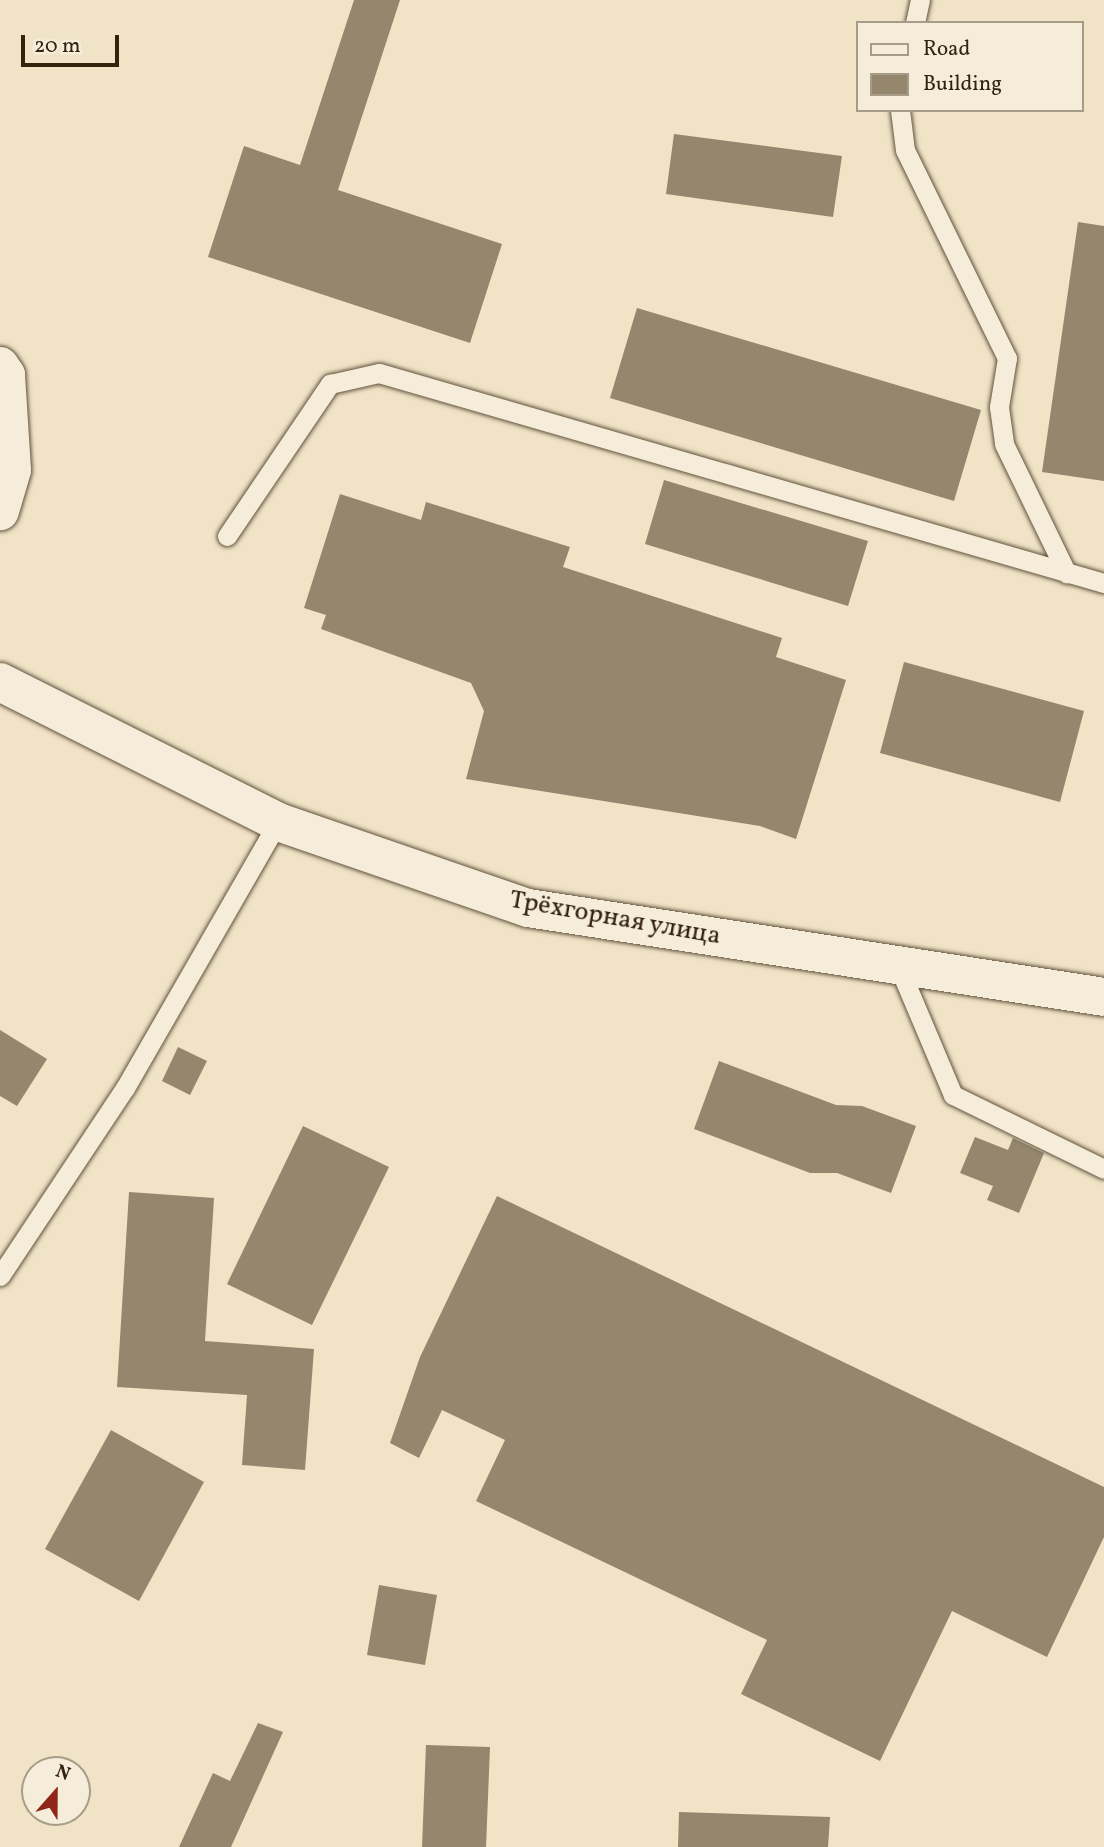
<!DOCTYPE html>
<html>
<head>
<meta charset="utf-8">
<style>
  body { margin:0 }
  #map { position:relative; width:1104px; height:1847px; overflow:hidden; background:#f0e3c6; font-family:Vollkorn,serif }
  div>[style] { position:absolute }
  .building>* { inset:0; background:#95866e }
  .roads { filter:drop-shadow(0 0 2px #62523c) drop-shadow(0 0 2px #62523c) }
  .service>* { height:19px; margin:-9.5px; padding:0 9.5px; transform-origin:9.5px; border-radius:9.5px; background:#f5edda }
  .minor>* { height:38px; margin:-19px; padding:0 19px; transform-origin:19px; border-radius:19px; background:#f5edda }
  span { translate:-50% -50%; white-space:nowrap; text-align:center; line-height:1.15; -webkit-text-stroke:6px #f5edda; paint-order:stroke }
  .street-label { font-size:26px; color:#32220e }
  .legend { position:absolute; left:856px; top:21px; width:228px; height:91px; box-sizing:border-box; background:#f5edda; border:2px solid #a79c88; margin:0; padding:9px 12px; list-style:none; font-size:21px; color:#32220e }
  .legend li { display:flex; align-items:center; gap:14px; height:35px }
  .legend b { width:35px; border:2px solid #a79c88 }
  .north { position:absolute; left:21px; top:1756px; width:70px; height:70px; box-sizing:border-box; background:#f5edda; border:2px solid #a79c88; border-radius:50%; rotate:21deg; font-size:19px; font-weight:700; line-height:28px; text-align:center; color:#32220e }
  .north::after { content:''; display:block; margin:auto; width:24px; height:32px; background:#8f2418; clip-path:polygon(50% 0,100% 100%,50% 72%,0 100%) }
  .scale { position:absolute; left:21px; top:35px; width:98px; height:32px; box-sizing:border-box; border:4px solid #32220e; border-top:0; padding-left:9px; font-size:21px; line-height:24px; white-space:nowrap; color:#32220e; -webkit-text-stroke:5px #f5edda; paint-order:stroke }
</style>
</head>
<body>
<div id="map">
  <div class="building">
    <i style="clip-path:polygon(354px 0,400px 0,338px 190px,502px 244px,470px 343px,208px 257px,244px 146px,300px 165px)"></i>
    <i style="clip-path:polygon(674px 134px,842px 156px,833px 217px,666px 194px)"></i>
    <i style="clip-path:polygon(1078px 222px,1104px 226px,1104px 481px,1042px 472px)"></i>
    <i style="clip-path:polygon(637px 308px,981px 410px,954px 501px,610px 398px)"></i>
    <i style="clip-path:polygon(664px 480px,868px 541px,848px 606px,645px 544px)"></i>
    <i style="clip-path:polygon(340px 494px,421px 520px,426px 502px,570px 547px,563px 567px,782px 638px,776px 657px,846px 680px,796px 839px,760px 826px,466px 779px,484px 711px,471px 683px,321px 629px,326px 615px,304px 608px)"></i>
    <i style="clip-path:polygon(904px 662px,1084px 711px,1060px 802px,880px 753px)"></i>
    <i style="clip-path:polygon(0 1030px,47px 1059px,17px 1106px,0 1096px)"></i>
    <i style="clip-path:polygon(178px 1047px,207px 1061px,190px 1095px,162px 1081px)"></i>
    <i style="clip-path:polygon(719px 1061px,836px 1105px,862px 1106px,916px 1126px,891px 1193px,837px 1173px,810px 1173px,694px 1129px)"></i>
    <i style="clip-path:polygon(303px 1126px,389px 1167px,312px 1325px,227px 1284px)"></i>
    <i style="clip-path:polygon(975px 1137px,1008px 1150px,1013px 1138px,1044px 1153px,1019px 1213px,987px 1200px,993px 1186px,960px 1173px)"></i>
    <i style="clip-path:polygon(129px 1192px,214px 1198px,205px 1341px,314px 1349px,305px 1470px,242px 1465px,247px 1395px,117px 1387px)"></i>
    <i style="clip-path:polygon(497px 1196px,1104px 1487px,1104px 1537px,1047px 1657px,952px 1611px,880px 1761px,741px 1694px,767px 1640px,476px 1501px,505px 1440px,442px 1410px,419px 1458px,390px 1443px,420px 1357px)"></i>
    <i style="clip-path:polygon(111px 1430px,204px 1482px,139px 1601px,45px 1549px)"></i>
    <i style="clip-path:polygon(379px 1585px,437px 1595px,425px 1665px,367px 1655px)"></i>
    <i style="clip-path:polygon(258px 1723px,283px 1732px,231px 1847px,179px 1847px,213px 1773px,230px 1781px)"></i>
    <i style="clip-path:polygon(426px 1745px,490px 1747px,486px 1847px,422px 1847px)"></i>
    <i style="clip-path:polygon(679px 1812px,830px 1817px,828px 1847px,678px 1847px)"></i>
  </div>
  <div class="roads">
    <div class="service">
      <i style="left:915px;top:23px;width:24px;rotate:-78deg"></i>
      <i style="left:900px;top:110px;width:40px;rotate:82.9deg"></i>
      <i style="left:905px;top:150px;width:232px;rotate:63.9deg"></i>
      <i style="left:1007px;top:358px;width:50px;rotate:99.3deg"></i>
      <i style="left:999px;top:407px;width:37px;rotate:82deg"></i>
      <i style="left:1004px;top:444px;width:144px;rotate:64.1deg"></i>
      <i style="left:227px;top:536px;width:184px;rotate:-55.9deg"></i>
      <i style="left:330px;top:384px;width:50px;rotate:-12.7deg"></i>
      <i style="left:379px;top:373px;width:755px;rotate:16.15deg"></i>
      <i style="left:898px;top:965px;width:141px;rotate:67.1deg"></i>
      <i style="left:953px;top:1095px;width:168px;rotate:26.1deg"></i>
      <i style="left:0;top:1276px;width:226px;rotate:-56.4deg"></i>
      <i style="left:125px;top:1088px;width:307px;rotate:-60.1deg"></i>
    </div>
    <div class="minor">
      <i style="left:0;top:366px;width:11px;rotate:56deg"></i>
      <i style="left:6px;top:375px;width:95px;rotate:86.4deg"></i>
      <i style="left:12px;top:470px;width:43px;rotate:106.3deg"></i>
      <i style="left:0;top:682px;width:311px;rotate:26.7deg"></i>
      <i style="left:278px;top:822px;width:264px;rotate:19deg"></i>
      <i style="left:528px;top:908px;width:583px;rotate:8.78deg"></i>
    </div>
  </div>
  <div class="street-label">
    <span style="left:615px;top:919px;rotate:10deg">Трёхгорная улица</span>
  </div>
  <ul class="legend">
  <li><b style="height:9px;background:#f5edda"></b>Road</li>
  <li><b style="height:19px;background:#95866e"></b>Building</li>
  </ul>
  <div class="north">N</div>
  <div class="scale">20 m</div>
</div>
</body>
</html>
